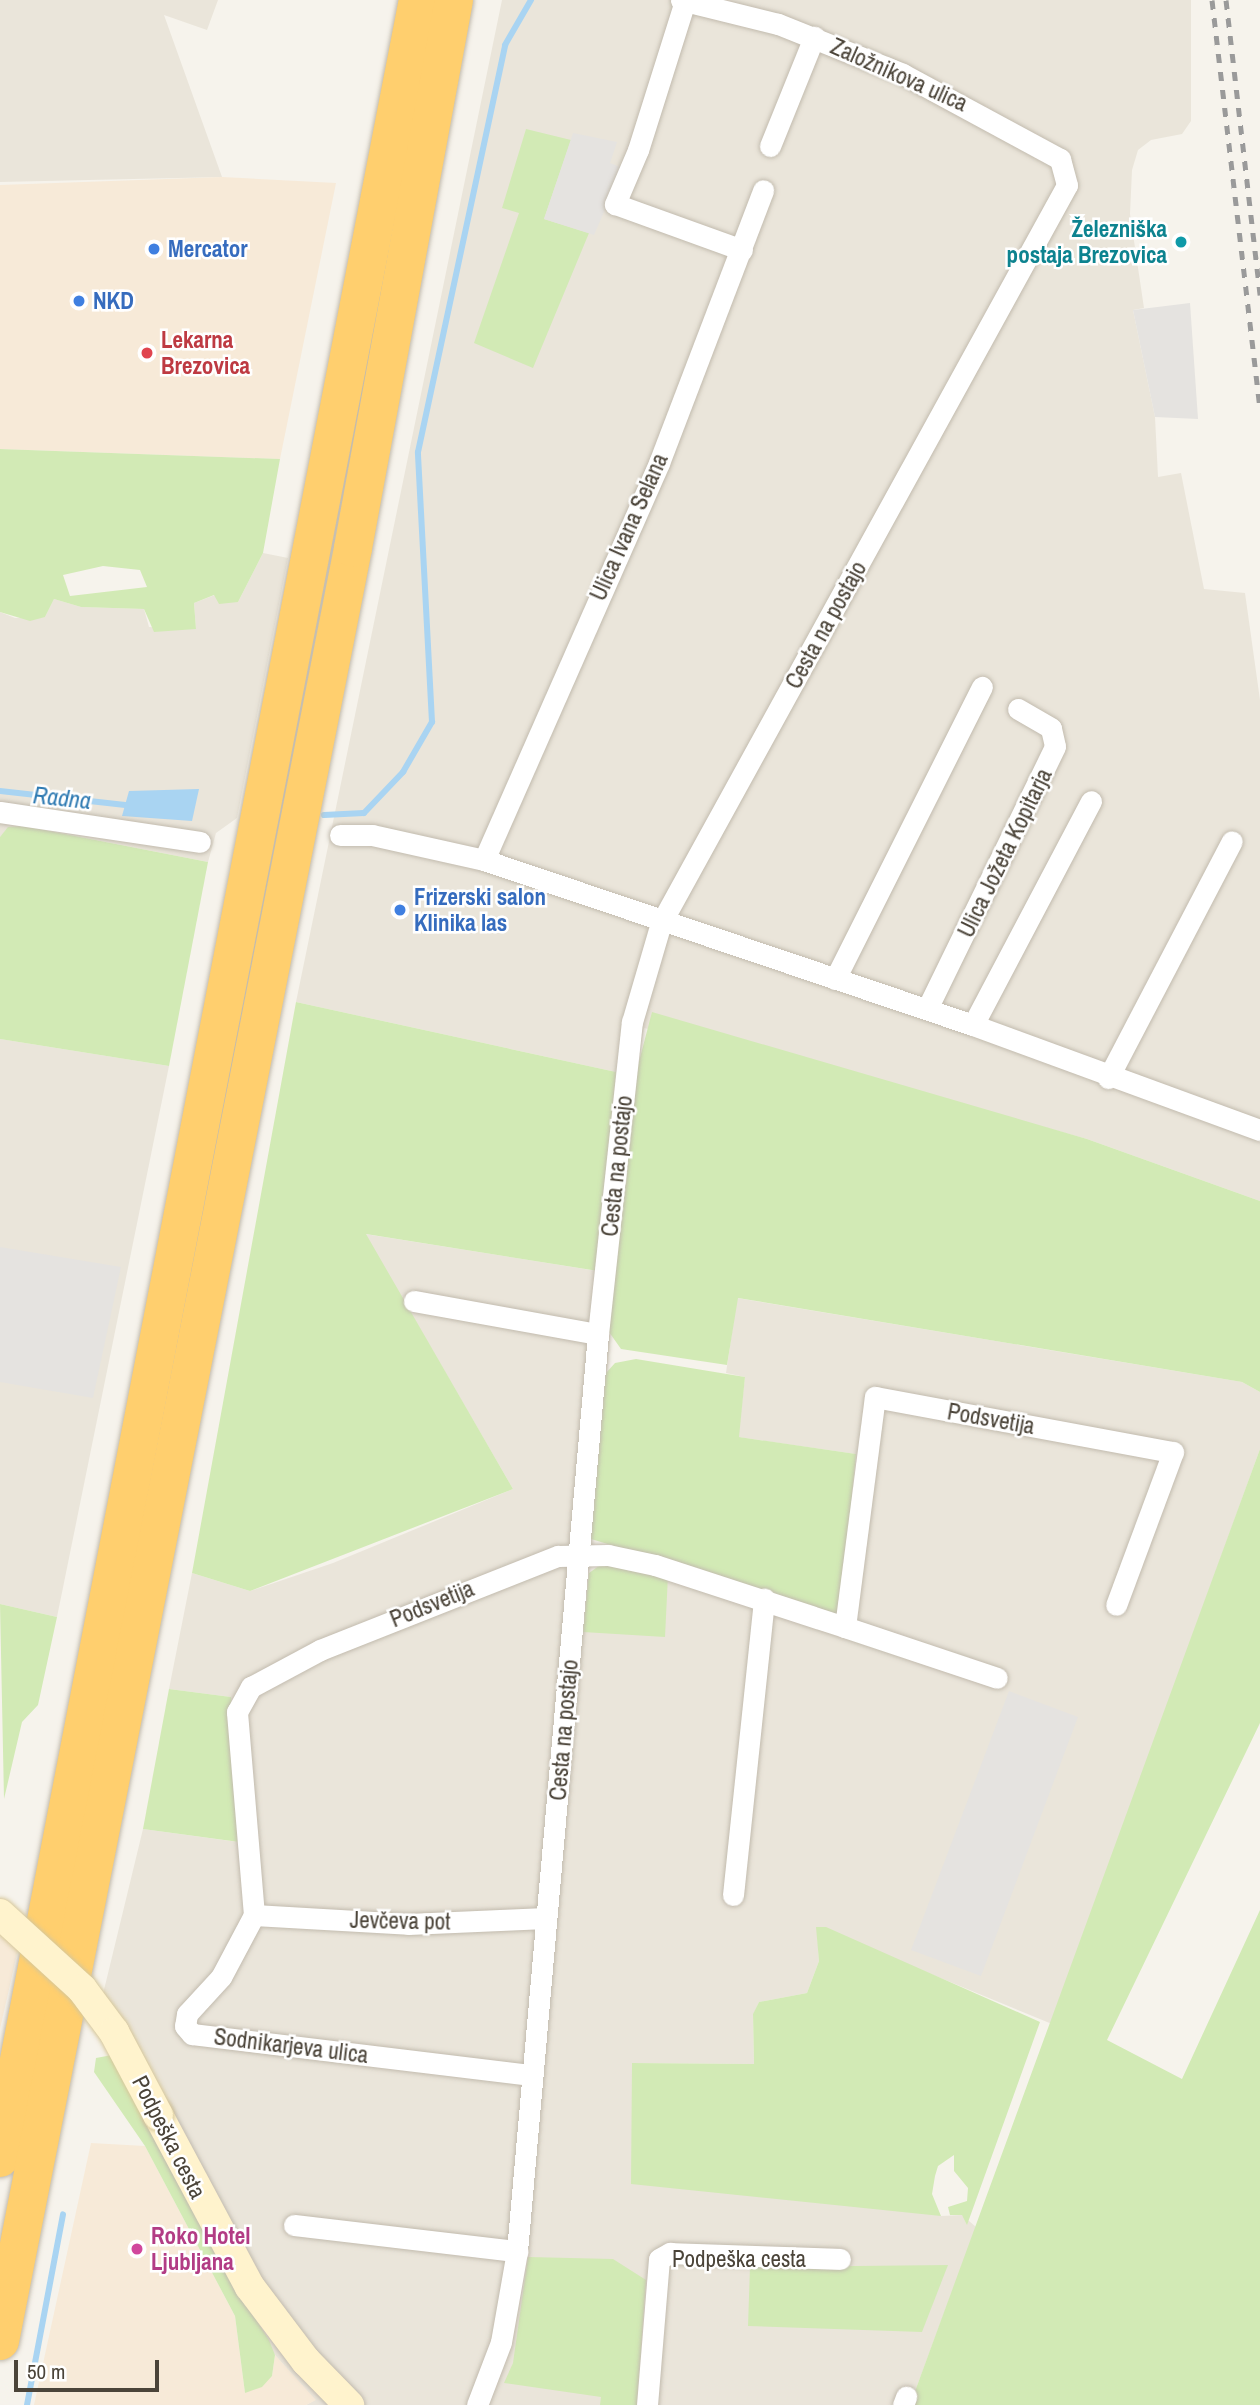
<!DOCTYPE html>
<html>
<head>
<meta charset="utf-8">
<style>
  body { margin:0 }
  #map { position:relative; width:1260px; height:2405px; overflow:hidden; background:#f6f3ec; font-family:"Archivo Narrow",sans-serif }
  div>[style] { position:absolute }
  .residential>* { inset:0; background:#eae5da }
  .commercial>* { inset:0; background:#f7ead8 }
  .green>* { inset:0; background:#d2eab5 }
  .parking>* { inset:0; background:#e5e3e0 }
  .water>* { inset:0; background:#a9d4f2 }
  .stream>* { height:6px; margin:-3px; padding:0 3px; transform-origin:3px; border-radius:3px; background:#a9d4f2 }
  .roads { filter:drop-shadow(0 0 2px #c2bbae) drop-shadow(0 0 2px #c2bbae) }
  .street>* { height:21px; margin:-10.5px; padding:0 10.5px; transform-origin:10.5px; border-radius:10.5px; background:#fff }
  .secondary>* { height:30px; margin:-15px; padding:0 15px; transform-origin:15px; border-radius:15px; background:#fff3cd }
  .highway>* { height:38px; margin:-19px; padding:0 19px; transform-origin:19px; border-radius:19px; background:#ffcf6e }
  .rail>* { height:5px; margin-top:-2.5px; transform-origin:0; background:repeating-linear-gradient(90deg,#9a9a9a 0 9px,transparent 0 18px) }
  .bridges { filter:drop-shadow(0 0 2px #d6c79b) drop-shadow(0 0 2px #d6c79b) }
  .secondary-bridge>* { height:30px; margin:-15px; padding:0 15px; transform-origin:15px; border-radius:15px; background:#fff3cd }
  .dots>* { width:19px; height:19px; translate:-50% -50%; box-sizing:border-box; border:4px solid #fff; border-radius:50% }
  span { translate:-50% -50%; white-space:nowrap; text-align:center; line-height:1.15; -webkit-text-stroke:5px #fff; paint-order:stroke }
  .street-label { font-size:23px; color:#4b4439 }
  .culture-label { font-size:23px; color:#0d838f; font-weight:700 }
  .right { translate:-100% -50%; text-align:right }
  .shop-label { font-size:23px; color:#366cbe; font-weight:700 }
  .left { translate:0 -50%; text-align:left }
  .health-label { font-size:23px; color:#be3a42; font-weight:700 }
  .hotel-label { font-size:23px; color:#b23c85; font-weight:700 }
  .water-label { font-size:24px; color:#2e7ab2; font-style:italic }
  .scale { position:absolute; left:14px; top:2360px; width:145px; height:32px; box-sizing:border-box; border:4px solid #4b4439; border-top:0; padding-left:9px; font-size:21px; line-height:24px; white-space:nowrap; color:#4b4439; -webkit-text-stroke:5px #fff; paint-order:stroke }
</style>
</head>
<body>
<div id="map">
  <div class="residential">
    <i style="clip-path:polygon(0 0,218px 0,207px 30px,164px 15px,222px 177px,0 182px)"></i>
    <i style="clip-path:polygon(502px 0,1191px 0,1191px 121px,1182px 134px,1151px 140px,1138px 150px,1132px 170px,1130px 214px,1144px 308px,1133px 310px,1155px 417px,1158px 477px,1181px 473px,1204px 589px,1245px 593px,1260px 700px,1260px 1201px,1087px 1139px,894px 1085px,644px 1028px,636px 1073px,616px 1072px,296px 1002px)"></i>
    <i style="clip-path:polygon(263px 553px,288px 558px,237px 818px,216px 833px,208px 862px,24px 826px,0 837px,0 612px,15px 618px,45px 617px,54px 599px,81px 607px,144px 609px,149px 627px,196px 629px,194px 603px,215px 595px,238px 602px)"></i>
    <i style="clip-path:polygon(0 1039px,169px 1066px,57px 1617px,0 1604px)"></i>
    <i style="clip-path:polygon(365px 1234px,616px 1274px,583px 1631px,668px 1575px,844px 1589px,856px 1454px,738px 1437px,745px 1377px,726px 1373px,737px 1298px,1242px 1382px,1260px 1392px,1260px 1449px,1052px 2024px,817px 1927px,819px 1961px,807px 1993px,759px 2002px,753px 2015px,754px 2064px,632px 2063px,941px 2216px,962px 2215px,976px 2227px,910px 2405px,306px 2405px,315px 2400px,275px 2355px,229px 2277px,95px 2027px,143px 1829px,238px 1842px,231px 1697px,169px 1689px,192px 1573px,250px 1591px,333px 1563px,513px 1489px)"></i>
  </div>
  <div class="commercial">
    <i style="clip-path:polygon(222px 177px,336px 183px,280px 459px,0 449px,0 185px)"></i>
    <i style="clip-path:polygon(0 1928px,19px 1945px,0 2029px)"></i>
    <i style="clip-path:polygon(91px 2143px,145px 2146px,235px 2316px,245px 2393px,272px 2376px,275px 2355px,316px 2400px,306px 2405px,34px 2405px)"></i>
  </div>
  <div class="green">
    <i style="clip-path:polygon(526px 129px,571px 140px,544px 219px,589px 233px,533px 368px,474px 343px,519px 213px,502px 208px)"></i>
    <i style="clip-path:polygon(evenodd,0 449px,280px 459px,263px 553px,238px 602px,219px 604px,214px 595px,194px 603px,196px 629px,154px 632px,144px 609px,81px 607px,54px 599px,45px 617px,30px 621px,0 612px,0 449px,103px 566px,140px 570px,147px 587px,70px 596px,63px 575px,103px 566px)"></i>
    <i style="clip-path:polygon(24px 826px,208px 862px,169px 1066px,0 1039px,0 837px,8px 827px)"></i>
    <i style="clip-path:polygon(296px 1002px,616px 1072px,598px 1271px,366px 1234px,513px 1489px,250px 1591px,192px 1573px)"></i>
    <i style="clip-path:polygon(652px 1012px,1087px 1139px,1260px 1201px,1260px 1392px,1242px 1382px,738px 1298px,727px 1365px,621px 1349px,609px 1332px,636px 1073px)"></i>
    <i style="clip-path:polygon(636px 1359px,745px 1377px,739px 1437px,856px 1454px,841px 1615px,591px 1539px,606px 1373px,615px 1363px)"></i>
    <i style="clip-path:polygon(1260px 1449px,1260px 1723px,1107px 2040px,1182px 2079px,1260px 1910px,1260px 2405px,910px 2405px)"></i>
    <i style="clip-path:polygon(603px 1563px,668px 1575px,665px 1637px,583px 1632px,589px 1573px)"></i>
    <i style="clip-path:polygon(0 1604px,57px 1617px,38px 1705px,22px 1722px,4px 1799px)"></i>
    <i style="clip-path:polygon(169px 1689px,231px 1697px,239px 1842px,143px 1829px)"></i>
    <i style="clip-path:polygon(816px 1927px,826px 1927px,1040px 2022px,967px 2225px,962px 2215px,950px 2215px,948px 2207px,967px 2201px,968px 2188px,954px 2171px,954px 2155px,938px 2166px,935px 2176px,932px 2194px,941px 2216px,631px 2184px,632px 2063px,754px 2064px,753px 2014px,759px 2002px,807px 1993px,819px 1961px)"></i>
    <i style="clip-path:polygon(112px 2055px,229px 2277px,269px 2340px,275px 2355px,272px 2376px,262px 2387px,245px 2393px,235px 2316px,145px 2146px,94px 2072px,96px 2058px)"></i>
    <i style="clip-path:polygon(528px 2257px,613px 2259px,646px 2280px,637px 2405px,600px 2405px,601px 2397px,504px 2383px,513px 2363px)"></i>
    <i style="clip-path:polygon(948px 2265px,922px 2332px,748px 2326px,750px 2267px)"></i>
  </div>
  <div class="parking">
    <i style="clip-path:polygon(573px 133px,617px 142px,610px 163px,623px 168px,594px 235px,544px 219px)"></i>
    <i style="clip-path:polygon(1190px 303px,1198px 419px,1155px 417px,1133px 310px)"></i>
    <i style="clip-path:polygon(0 1247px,121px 1267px,93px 1398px,0 1382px)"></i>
    <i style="clip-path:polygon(1009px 1691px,1078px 1717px,981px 1976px,911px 1950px)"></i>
  </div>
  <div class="water">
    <i style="clip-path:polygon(199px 789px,192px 821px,122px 816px,129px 791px)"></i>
  </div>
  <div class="stream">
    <i style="left:0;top:791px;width:126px;rotate:6.4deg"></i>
    <i style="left:324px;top:815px;width:40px;rotate:-2.9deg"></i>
    <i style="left:364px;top:813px;width:57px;rotate:-46.4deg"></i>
    <i style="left:403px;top:772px;width:58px;rotate:-59.9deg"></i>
    <i style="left:432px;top:722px;width:270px;rotate:-93deg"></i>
    <i style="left:418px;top:452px;width:416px;rotate:-77.9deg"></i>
    <i style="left:505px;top:45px;width:52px;rotate:-60deg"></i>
    <i style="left:27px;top:2405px;width:194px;rotate:-79.3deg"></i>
  </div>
  <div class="roads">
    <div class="street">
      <i style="left:685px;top:1px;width:156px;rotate:107.5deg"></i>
      <i style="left:638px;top:150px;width:59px;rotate:113.1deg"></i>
      <i style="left:615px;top:204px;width:135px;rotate:19.9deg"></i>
      <i style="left:770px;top:146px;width:118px;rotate:-68deg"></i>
      <i style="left:0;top:812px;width:202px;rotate:8.5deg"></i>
      <i style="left:340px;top:835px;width:32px"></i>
      <i style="left:372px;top:835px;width:115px;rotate:12.6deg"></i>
      <i style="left:484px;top:860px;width:516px;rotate:18.65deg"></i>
      <i style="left:973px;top:1025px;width:306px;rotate:20.1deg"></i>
      <i style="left:484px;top:860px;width:434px;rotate:-66.2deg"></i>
      <i style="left:659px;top:463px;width:292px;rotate:-69.1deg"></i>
      <i style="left:835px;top:979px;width:327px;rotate:-63.3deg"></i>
      <i style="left:927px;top:1009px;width:292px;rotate:-64deg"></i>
      <i style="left:1055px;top:746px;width:18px;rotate:-103deg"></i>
      <i style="left:1051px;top:728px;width:38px;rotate:-150deg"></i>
      <i style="left:973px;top:1025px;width:253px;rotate:-62.2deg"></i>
      <i style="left:1108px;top:1078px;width:267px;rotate:-62.4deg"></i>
      <i style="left:414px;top:1301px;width:187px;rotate:10.2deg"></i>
      <i style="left:845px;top:1627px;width:160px;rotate:18.5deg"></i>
      <i style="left:733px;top:1895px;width:298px;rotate:-84deg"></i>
      <i style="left:254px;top:1915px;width:204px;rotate:-94.8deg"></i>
      <i style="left:237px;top:1712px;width:29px;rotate:-61deg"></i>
      <i style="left:251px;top:1687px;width:78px;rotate:-28.2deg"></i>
      <i style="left:320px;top:1650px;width:256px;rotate:-21.6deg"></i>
      <i style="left:558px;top:1556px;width:50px;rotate:-1.1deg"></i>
      <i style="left:608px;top:1555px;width:48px;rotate:12deg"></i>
      <i style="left:655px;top:1565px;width:200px;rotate:18.1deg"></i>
      <i style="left:845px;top:1627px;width:232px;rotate:-82.6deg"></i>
      <i style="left:875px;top:1397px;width:303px;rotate:10.5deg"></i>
      <i style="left:1173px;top:1452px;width:163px;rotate:110.4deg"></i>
      <i style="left:254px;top:1915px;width:70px;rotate:118deg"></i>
      <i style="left:221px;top:1977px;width:50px;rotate:132.6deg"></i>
      <i style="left:187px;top:2014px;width:12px;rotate:99deg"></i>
      <i style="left:185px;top:2026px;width:11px;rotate:49deg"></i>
      <i style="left:192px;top:2034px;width:342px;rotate:6.9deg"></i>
      <i style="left:254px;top:1915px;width:154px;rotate:3.3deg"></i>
      <i style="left:408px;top:1924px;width:138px;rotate:-2.5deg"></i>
      <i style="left:294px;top:2225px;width:225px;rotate:6.7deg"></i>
      <i style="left:477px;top:2405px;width:67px;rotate:-69.1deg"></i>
      <i style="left:501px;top:2342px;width:92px;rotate:-80deg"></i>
      <i style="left:517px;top:2251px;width:921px;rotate:-84.95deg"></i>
      <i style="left:598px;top:1334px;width:314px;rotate:-83.8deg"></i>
      <i style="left:632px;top:1022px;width:103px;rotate:-73.7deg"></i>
      <i style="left:661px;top:923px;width:842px;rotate:-61.18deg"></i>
      <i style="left:1067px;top:185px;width:27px;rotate:-105deg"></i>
      <i style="left:1060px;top:159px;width:179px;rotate:-151.6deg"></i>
      <i style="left:903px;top:74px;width:135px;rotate:-158.2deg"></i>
      <i style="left:778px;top:24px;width:100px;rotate:-166.1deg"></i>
      <i style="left:647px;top:2405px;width:146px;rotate:-85.3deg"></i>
      <i style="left:659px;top:2259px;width:13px;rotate:-29deg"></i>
      <i style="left:670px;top:2253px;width:170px;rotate:2deg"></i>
      <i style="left:903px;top:2405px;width:9px;rotate:-69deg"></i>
    </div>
    <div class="secondary">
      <i style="left:158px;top:2115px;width:195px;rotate:61.9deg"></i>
      <i style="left:250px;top:2287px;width:93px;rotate:52.9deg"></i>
      <i style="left:306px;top:2361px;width:62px;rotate:45.7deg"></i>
    </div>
    <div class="highway">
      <i style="left:0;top:2158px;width:2198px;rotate:-79.04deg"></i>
      <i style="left:0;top:2341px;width:1827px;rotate:-78.86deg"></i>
      <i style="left:353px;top:548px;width:557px;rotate:-79.56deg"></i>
    </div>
  </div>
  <div class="rail">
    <i style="left:1212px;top:0;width:412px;rotate:83.3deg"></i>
    <i style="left:1226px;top:0;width:297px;rotate:83.4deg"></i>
  </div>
  <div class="bridges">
    <div class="secondary-bridge">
      <i style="left:0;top:1914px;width:111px;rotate:42.4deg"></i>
      <i style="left:82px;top:1989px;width:54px;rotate:53.3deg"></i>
      <i style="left:114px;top:2032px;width:94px;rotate:62.1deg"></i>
    </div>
  </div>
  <div class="dots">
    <i style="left:1181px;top:242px;background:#0f9aa8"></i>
    <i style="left:154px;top:249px;background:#3f7fe0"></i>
    <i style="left:79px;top:301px;background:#3f7fe0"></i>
    <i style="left:147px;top:353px;background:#e0444e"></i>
    <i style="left:400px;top:910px;background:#3f7fe0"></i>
    <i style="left:137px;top:2249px;background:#d1479c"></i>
  </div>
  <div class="street-label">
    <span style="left:899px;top:75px;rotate:24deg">Založnikova ulica</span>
    <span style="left:629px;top:527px;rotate:-66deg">Ulica Ivana Selana</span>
    <span style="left:826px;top:625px;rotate:-61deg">Cesta na postajo</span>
    <span style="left:1005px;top:853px;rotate:-64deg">Ulica Jožeta Kopitarja</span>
    <span style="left:617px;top:1166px;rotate:-84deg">Cesta na postajo</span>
    <span style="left:991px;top:1419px;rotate:10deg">Podsvetija</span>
    <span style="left:432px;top:1604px;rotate:-22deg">Podsvetija</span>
    <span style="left:564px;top:1730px;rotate:-85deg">Cesta na postajo</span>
    <span style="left:400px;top:1921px;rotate:1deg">Jevčeva pot</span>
    <span style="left:291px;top:2046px;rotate:7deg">Sodnikarjeva ulica</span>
    <span style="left:169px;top:2137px;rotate:63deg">Podpeška cesta</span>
    <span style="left:739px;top:2259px">Podpeška cesta</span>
  </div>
  <div class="culture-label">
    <span class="right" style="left:1167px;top:242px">Železniška<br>postaja Brezovica</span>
  </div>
  <div class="shop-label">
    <span class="left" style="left:168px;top:249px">Mercator</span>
    <span class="left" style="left:93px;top:301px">NKD</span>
    <span class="left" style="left:414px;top:910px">Frizerski salon<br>Klinika las</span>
  </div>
  <div class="health-label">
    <span class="left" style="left:161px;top:353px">Lekarna<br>Brezovica</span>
  </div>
  <div class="hotel-label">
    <span class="left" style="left:151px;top:2249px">Roko Hotel<br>Ljubljana</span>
  </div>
  <div class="water-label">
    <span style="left:62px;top:798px;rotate:6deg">Radna</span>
  </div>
  <div class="scale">50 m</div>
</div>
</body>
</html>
